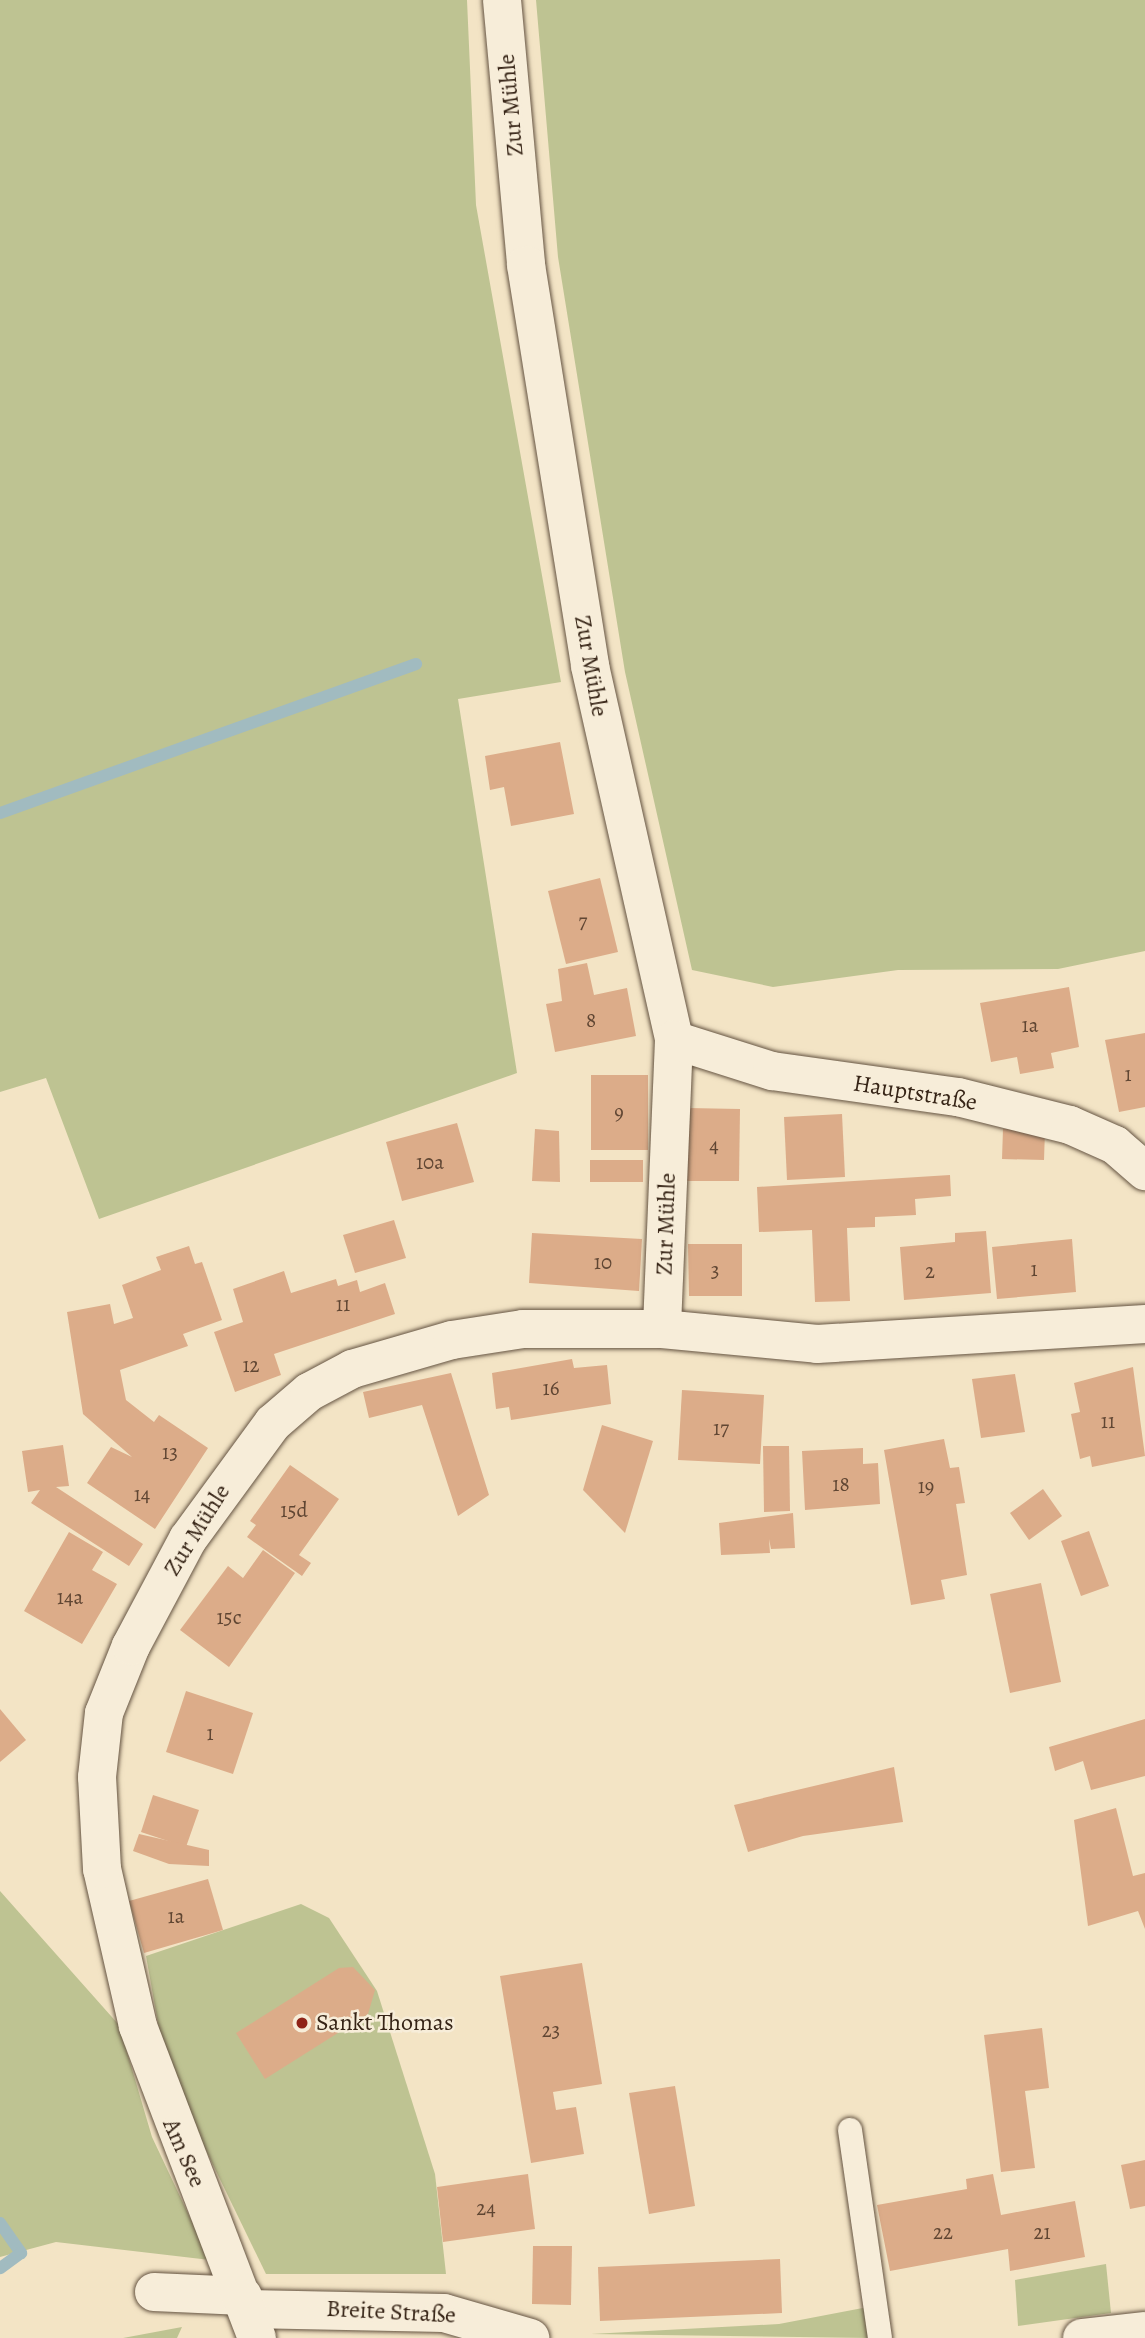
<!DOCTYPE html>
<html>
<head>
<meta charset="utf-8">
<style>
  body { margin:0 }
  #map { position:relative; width:1145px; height:2338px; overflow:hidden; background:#f3e4c5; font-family:Alegreya,serif }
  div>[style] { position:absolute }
  .green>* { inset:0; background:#bec392 }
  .stream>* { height:12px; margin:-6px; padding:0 6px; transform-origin:6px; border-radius:6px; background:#a1bbc0 }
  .building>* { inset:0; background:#dcac89 }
  .roads { filter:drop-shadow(0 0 2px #655442) drop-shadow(0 0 2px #655442) }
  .service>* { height:24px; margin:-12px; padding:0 12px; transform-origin:12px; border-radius:12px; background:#f7edd9 }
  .minor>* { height:38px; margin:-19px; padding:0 19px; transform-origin:19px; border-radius:19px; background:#f7edd9 }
  .dots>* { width:19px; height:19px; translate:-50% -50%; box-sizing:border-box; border:4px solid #f7edd9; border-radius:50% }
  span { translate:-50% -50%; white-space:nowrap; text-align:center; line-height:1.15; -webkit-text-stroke:5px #f7edd9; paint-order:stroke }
  .number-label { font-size:21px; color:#604633 }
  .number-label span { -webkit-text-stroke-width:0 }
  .street-label { font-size:24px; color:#362416 }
  .poi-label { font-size:24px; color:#362416 }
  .left { translate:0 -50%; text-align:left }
</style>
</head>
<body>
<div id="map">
  <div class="green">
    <i style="clip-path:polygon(0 0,467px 0,476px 205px,561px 682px,458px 699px,517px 1073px,99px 1219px,46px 1078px,0 1092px)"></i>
    <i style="clip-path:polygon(536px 0,1145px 0,1145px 951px,1058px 969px,898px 970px,773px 987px,692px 970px,625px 672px,558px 257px)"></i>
    <i style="clip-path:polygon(0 1891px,119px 2025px,152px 2137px,210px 2260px,56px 2242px,0 2257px)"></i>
    <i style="clip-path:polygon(301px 1904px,329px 1918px,377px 1991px,435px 2174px,446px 2274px,266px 2274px,166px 2068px,146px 1956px)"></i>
    <i style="clip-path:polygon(1106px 2264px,1111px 2313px,1018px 2326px,1015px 2280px)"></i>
    <i style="clip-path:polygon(868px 2307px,872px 2338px,591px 2334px,779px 2324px)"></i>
    <i style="clip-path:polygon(182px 2327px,177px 2338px,123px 2338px)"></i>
  </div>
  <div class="stream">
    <i style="left:0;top:813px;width:442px;rotate:-19.7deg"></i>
    <i style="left:0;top:2223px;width:37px;rotate:55deg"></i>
    <i style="left:21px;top:2253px;width:26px;rotate:144deg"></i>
  </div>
  <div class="building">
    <i style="clip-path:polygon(560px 742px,574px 814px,511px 826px,504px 787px,490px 790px,485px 756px)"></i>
    <i style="clip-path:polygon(600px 878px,618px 952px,566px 964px,548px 891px)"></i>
    <i style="clip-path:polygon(587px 963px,594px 995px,627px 988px,636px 1036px,555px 1052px,546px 1004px,562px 1001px,558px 969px)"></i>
    <i style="clip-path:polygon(1069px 987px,1079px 1047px,1051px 1053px,1054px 1068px,1020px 1074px,1017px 1057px,991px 1062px,980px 1003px)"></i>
    <i style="clip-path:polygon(1145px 1033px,1145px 1107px,1119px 1112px,1105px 1040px)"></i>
    <i style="clip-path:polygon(591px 1075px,648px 1075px,648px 1150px,591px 1150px)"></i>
    <i style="clip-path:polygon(688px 1108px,740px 1109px,739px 1181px,687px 1181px)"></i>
    <i style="clip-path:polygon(842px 1114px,845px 1177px,787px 1180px,784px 1117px)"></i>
    <i style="clip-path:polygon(457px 1123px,474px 1182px,402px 1201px,386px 1142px)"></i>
    <i style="clip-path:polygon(535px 1129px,559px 1131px,560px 1182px,532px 1181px)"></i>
    <i style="clip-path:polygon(1003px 1129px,1045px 1130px,1044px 1160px,1002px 1159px)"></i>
    <i style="clip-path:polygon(590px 1160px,643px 1160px,643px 1182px,590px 1182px)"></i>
    <i style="clip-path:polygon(950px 1175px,951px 1196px,915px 1199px,916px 1215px,875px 1217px,875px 1227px,847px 1228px,850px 1301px,815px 1302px,812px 1230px,759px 1232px,757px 1187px)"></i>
    <i style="clip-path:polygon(394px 1220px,406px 1258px,355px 1273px,343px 1235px)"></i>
    <i style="clip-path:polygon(986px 1231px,991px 1293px,904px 1300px,900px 1247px,955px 1242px,955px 1233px)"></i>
    <i style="clip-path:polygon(532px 1233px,642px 1239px,639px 1291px,529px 1283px)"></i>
    <i style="clip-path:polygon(1072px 1239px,1076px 1292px,997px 1299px,992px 1247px)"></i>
    <i style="clip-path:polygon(688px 1244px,742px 1244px,742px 1296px,689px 1296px)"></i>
    <i style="clip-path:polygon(189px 1246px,195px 1264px,202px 1262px,222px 1320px,183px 1334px,188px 1346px,120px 1370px,126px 1400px,154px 1422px,159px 1415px,208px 1448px,155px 1529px,87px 1483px,111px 1447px,132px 1457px,83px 1414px,67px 1312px,110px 1304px,114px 1324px,133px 1318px,122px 1285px,161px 1270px,156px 1257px)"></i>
    <i style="clip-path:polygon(284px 1271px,291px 1293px,336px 1279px,338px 1286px,357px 1280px,360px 1292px,385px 1283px,395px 1314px,274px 1354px,281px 1375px,235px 1392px,214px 1332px,243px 1322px,233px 1289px)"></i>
    <i style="clip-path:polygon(572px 1359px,574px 1368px,607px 1365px,611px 1404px,511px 1420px,509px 1407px,496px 1409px,492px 1373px)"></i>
    <i style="clip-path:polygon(1133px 1367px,1145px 1456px,1092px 1467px,1090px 1456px,1080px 1459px,1071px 1414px,1080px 1412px,1074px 1383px)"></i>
    <i style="clip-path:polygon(451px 1373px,489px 1495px,458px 1516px,422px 1405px,369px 1418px,363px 1392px)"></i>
    <i style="clip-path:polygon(1015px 1374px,1025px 1432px,981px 1438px,972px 1379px)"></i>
    <i style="clip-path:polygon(682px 1390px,764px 1395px,760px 1464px,678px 1460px)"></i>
    <i style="clip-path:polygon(602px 1425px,653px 1441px,625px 1533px,583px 1490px)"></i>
    <i style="clip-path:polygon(944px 1439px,950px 1468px,959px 1467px,965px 1503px,956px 1504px,967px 1575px,941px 1580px,945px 1599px,911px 1605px,884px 1450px)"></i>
    <i style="clip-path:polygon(63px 1445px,69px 1486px,56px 1487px,143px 1544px,129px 1566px,31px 1503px,40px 1490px,28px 1492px,22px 1451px)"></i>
    <i style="clip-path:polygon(763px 1446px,789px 1446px,790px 1511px,764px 1512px)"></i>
    <i style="clip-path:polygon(863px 1448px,863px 1464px,878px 1463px,880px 1504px,805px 1510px,802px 1451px)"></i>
    <i style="clip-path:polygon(290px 1465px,339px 1499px,299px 1555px,311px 1563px,302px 1576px,247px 1537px,256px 1525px,250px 1521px)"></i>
    <i style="clip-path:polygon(1043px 1489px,1062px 1516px,1029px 1540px,1010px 1513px)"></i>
    <i style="clip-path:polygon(793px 1513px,795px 1548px,771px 1549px,769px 1539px,770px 1553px,721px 1555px,719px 1523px)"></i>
    <i style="clip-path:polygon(1089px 1531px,1109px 1586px,1081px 1596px,1061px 1541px)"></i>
    <i style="clip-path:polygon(69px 1532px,103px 1552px,92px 1570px,117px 1584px,82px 1644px,24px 1611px)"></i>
    <i style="clip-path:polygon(263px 1550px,295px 1573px,229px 1667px,180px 1630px,228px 1566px,243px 1578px)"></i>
    <i style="clip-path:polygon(1041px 1583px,1061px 1682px,1010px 1693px,990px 1594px)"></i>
    <i style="clip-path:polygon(186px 1691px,253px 1713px,233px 1774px,166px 1752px)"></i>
    <i style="clip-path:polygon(0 1709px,26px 1740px,0 1762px)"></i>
    <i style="clip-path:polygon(1145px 1719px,1145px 1776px,1091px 1790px,1083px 1761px,1055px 1771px,1049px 1747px)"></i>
    <i style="clip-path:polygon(894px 1767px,903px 1822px,803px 1836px,748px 1852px,734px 1805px)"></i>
    <i style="clip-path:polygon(153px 1795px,199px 1810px,186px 1847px,141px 1832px)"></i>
    <i style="clip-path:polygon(1116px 1808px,1133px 1876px,1145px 1873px,1145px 1929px,1138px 1911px,1088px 1926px,1074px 1820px)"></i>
    <i style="clip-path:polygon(139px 1834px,209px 1850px,209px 1866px,169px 1864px,133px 1851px)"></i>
    <i style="clip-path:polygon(208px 1879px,223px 1930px,144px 1953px,129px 1901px)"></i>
    <i style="clip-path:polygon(582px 1963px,602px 2084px,553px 2092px,556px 2110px,576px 2107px,584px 2154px,531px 2163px,500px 1976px)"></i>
    <i style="clip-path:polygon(353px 1967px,375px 1990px,368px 2014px,265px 2079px,236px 2033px,339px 1968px)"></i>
    <i style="clip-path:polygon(1042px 2028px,1049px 2088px,1025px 2091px,1035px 2168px,1001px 2172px,984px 2035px)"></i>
    <i style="clip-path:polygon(675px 2086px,695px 2206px,649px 2214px,629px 2093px)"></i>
    <i style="clip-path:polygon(1145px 2160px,1145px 2206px,1130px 2209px,1121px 2165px)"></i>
    <i style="clip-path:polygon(528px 2174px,535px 2229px,443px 2242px,437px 2187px)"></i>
    <i style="clip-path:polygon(993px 2174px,1001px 2215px,1075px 2201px,1085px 2257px,1010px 2271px,1008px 2249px,890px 2271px,877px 2205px,967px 2189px,966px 2179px)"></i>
    <i style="clip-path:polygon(533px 2246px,572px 2246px,571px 2305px,532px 2304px)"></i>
    <i style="clip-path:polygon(780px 2259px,782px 2313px,600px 2321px,598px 2267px)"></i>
  </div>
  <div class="roads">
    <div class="service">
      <i style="left:850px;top:2130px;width:210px;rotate:81.8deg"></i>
    </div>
    <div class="minor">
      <i style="left:502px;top:0;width:266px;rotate:84.8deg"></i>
      <i style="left:526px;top:265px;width:406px;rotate:80.9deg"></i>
      <i style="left:590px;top:666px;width:383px;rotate:77.3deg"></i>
      <i style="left:674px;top:1040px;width:289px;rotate:92.4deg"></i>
      <i style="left:674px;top:1040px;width:103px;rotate:17.6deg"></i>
      <i style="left:772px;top:1071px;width:188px;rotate:8deg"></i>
      <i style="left:958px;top:1097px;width:115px;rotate:14deg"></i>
      <i style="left:1070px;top:1125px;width:49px;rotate:24deg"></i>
      <i style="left:1115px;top:1145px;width:40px;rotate:41deg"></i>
      <i style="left:154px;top:2292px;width:89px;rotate:2.6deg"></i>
      <i style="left:248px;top:2309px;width:196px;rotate:1.2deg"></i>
      <i style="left:444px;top:2313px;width:90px;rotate:16.2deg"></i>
      <i style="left:257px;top:2338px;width:334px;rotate:-110.9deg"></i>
      <i style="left:138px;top:2026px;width:161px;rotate:-102.9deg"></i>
      <i style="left:102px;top:1869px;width:92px;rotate:-93.1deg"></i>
      <i style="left:97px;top:1777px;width:64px;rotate:-83.8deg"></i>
      <i style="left:104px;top:1713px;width:72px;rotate:-68.1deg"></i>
      <i style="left:131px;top:1646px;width:121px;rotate:-62deg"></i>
      <i style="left:188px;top:1539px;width:144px;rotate:-53.8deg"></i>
      <i style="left:273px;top:1423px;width:48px;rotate:-40.7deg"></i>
      <i style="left:309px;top:1392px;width:49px;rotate:-28.1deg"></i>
      <i style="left:352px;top:1369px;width:104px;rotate:-16.2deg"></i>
      <i style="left:452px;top:1340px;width:72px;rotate:-8.8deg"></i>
      <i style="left:523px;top:1329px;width:139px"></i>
      <i style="left:662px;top:1329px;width:156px;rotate:5.5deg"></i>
      <i style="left:817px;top:1344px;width:329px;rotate:-3.5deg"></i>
      <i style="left:1082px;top:2338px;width:63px;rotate:-6.3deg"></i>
    </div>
  </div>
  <div class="dots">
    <i style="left:302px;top:2023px;background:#8f2418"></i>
  </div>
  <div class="number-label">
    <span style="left:583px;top:921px">7</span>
    <span style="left:591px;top:1020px">8</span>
    <span style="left:1030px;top:1025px">1a</span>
    <span style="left:1128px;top:1074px">1</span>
    <span style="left:619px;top:1112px">9</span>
    <span style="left:714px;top:1145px">4</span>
    <span style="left:430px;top:1162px">10a</span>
    <span style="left:603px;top:1262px">10</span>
    <span style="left:1034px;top:1269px">1</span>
    <span style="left:715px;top:1270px">3</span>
    <span style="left:930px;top:1271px">2</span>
    <span style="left:343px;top:1304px">11</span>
    <span style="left:251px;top:1365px">12</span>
    <span style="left:551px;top:1388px">16</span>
    <span style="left:1108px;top:1421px">11</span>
    <span style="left:721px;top:1428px">17</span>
    <span style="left:170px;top:1452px">13</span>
    <span style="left:841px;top:1484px">18</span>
    <span style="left:926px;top:1486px">19</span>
    <span style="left:142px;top:1494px">14</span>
    <span style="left:294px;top:1510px">15d</span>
    <span style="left:70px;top:1597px">14a</span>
    <span style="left:229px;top:1617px">15c</span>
    <span style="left:210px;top:1733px">1</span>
    <span style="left:176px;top:1916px">1a</span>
    <span style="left:551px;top:2030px">23</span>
    <span style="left:486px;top:2208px">24</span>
    <span style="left:943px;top:2232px">22</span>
    <span style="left:1042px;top:2232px">21</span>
  </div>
  <div class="street-label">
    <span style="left:511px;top:105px;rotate:-95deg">Zur Mühle</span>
    <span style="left:591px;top:666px;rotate:80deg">Zur Mühle</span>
    <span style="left:915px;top:1093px;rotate:9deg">Hauptstraße</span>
    <span style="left:666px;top:1224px;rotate:-88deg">Zur Mühle</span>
    <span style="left:197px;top:1530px;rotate:-58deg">Zur Mühle</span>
    <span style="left:184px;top:2153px;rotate:66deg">Am See</span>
    <span style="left:391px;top:2312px;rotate:3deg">Breite Straße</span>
  </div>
  <div class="poi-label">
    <span class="left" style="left:316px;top:2023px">Sankt Thomas</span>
  </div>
</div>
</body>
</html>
